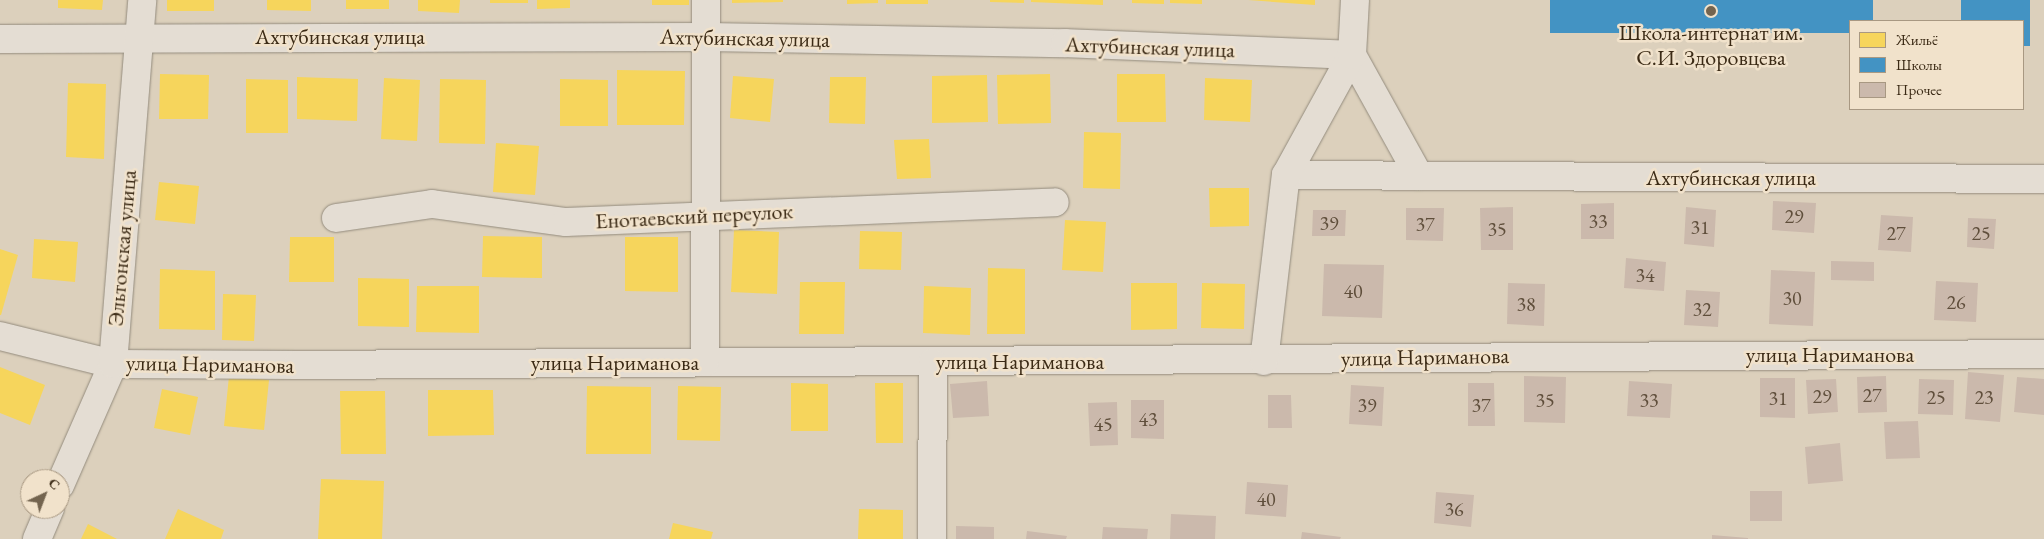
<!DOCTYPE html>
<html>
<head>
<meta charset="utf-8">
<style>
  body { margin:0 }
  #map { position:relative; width:2044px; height:539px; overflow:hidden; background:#dcd0bc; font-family:"EB Garamond",serif }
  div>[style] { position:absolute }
  .homes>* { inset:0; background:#f6d55c }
  .schools>* { inset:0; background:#4393c3 }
  .building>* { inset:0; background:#cbb9ac }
  .roads { filter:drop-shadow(0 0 1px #938b7d) drop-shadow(0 0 1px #938b7d) }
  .street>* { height:28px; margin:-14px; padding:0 14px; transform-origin:14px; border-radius:14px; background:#e4ddd3 }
  .dots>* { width:14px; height:14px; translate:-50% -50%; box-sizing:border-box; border:2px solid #f1e2cb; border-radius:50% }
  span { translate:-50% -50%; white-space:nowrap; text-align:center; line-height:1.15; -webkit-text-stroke:5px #f1e2cb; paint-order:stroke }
  .number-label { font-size:20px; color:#5f4e3b }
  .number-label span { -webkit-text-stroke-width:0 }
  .poi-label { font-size:22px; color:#3b2a15 }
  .street-label { font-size:22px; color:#3b2a15 }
  .legend { position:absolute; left:1849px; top:20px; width:175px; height:90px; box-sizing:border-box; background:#f1e2cb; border:1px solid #a89882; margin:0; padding:6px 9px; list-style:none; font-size:15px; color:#3b2a15 }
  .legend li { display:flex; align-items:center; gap:10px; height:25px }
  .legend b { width:25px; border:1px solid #a89882 }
  .north { position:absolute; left:20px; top:469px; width:50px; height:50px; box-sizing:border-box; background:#f1e2cb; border:1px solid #a89882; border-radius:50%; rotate:43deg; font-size:14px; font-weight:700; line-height:20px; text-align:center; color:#3b2a15 }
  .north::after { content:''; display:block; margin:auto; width:18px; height:22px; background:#73644f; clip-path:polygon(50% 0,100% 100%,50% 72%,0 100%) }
</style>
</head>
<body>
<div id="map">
  <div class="homes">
    <i style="clip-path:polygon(58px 0,103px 0,102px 10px,58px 8px)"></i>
    <i style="clip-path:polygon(167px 0,214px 0,214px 11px,167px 11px)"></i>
    <i style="clip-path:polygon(267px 0,311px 0,311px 11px,267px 10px)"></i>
    <i style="clip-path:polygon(346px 0,389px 0,389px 9px,346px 9px)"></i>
    <i style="clip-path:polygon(418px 0,460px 0,459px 13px,418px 11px)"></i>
    <i style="clip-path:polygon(490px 0,528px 0,528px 3px,490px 3px)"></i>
    <i style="clip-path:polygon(537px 0,570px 0,570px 8px,537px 9px)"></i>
    <i style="clip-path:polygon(652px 0,689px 0,689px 5px,652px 5px)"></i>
    <i style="clip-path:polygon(732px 0,783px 0,783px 2px,732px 3px)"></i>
    <i style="clip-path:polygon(847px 0,878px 0,878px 3px,847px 4px)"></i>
    <i style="clip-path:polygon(886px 0,928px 0,928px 4px,886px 4px)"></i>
    <i style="clip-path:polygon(990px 0,1024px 0,1024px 3px,990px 2px)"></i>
    <i style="clip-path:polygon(1031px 0,1103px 0,1103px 5px,1031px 2px)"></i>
    <i style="clip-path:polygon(1132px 0,1164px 0,1164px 4px,1132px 3px)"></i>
    <i style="clip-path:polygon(1170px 0,1202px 0,1202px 4px,1170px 3px)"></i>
    <i style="clip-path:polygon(1248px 0,1315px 0,1315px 5px)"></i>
    <i style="clip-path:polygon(617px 70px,685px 71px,684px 125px,617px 125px)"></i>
    <i style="clip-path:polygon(160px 74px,209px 75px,208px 119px,159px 119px)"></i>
    <i style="clip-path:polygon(1050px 74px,1051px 123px,998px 124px,997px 75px)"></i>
    <i style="clip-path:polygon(1117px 74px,1165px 74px,1166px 122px,1117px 122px)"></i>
    <i style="clip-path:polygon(987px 75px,988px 122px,932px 123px,932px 76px)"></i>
    <i style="clip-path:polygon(733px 76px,774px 79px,770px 122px,730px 118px)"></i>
    <i style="clip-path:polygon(297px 77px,358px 79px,357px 121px,297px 119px)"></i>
    <i style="clip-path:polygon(830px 77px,866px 77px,865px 124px,829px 123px)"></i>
    <i style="clip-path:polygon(384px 78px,420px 80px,417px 141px,381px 139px)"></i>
    <i style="clip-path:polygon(1205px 78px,1252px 80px,1250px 122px,1204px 120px)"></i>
    <i style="clip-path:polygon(246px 79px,288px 80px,288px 133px,246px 133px)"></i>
    <i style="clip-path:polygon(440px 79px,486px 80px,485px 144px,439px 143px)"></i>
    <i style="clip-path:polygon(560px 79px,608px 80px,608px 126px,560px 126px)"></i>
    <i style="clip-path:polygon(68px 83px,106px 84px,104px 159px,66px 157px)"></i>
    <i style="clip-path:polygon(1084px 132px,1121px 133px,1120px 189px,1083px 188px)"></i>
    <i style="clip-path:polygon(929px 139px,931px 178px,897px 179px,894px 140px)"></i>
    <i style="clip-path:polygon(496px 143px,539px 146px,535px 195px,493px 192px)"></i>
    <i style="clip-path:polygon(159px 182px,199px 186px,195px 224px,155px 220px)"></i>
    <i style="clip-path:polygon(1209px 188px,1249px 188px,1249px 226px,1210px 227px)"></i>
    <i style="clip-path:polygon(1065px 220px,1106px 222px,1103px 272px,1062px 270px)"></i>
    <i style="clip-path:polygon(734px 230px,779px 232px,777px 294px,731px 292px)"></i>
    <i style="clip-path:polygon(860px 231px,902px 232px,901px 270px,859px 269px)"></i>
    <i style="clip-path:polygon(483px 236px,542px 237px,542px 278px,482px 277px)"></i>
    <i style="clip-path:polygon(290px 237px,334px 237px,334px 282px,289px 282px)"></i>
    <i style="clip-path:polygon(625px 237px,678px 237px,678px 292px,625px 291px)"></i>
    <i style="clip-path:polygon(34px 239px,78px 242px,75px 282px,32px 278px)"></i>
    <i style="clip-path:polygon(0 249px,18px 255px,1px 315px,0 315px)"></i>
    <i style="clip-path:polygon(988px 268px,1025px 269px,1025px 334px,987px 334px)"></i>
    <i style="clip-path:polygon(160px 269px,215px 271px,215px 330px,159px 329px)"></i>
    <i style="clip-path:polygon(358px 278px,409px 279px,409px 327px,358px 326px)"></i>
    <i style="clip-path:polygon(800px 282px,845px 282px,844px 334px,799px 334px)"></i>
    <i style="clip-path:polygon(1131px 283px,1177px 283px,1177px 329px,1131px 330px)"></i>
    <i style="clip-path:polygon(1202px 283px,1245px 284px,1244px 329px,1201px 328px)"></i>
    <i style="clip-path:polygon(417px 286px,479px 286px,479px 333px,416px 332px)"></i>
    <i style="clip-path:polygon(924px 286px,971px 288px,970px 335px,923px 333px)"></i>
    <i style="clip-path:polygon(223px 294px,256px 295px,254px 341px,222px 340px)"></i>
    <i style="clip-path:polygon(0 367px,45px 385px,30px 425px,0 413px)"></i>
    <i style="clip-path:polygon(229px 376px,269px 380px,264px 430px,224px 426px)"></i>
    <i style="clip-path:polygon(791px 383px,828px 384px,828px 431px,791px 431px)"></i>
    <i style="clip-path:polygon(875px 383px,903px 383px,903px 443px,876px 443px)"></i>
    <i style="clip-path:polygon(587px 386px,651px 387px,651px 454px,586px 454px)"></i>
    <i style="clip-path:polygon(678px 386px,721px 387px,720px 441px,677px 440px)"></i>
    <i style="clip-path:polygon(162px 389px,198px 397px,190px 435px,154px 428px)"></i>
    <i style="clip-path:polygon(428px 390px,493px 390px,494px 435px,428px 436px)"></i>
    <i style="clip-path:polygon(340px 391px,385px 391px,386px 454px,341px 454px)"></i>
    <i style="clip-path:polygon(321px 479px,384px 481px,382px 539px,318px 539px)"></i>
    <i style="clip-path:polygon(178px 509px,224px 530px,221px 539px,165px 539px)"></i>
    <i style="clip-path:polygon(859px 509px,903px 510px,903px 539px,858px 539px)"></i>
    <i style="clip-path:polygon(673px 523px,713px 532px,711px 539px,669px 539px)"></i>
    <i style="clip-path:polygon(88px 524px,117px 539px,81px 539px)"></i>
  </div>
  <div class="schools">
    <i style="clip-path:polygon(1550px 0,1873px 0,1873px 21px,1850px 21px,1850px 33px,1550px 33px)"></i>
    <i style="clip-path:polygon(1961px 0,2030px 0,2030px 46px,2023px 46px,2023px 21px,1961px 21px)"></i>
  </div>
  <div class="building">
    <i style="clip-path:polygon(1773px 201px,1816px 203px,1814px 233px,1772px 230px)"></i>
    <i style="clip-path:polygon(1614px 203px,1614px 239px,1581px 239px,1581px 204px)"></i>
    <i style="clip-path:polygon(1513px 207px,1513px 250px,1481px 250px,1480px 208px)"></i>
    <i style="clip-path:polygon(1686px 207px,1716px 210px,1714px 247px,1684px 244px)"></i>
    <i style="clip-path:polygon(1406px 208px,1444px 208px,1443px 241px,1406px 240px)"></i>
    <i style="clip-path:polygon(1313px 210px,1346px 210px,1345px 236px,1312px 236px)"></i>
    <i style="clip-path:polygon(1881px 215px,1913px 217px,1911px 252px,1878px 250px)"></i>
    <i style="clip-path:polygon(1968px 218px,1996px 219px,1994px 249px,1967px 247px)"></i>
    <i style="clip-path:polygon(1626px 258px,1666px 262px,1664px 291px,1624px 288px)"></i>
    <i style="clip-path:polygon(1831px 261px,1874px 262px,1874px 281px,1831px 280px)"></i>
    <i style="clip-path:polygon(1324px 264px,1384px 265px,1382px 318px,1322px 316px)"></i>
    <i style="clip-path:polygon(1771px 270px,1815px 272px,1813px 326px,1769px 324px)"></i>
    <i style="clip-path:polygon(1936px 281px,1978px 283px,1976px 322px,1934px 320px)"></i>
    <i style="clip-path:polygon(1508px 283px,1545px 284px,1544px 326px,1507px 324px)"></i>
    <i style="clip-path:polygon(1686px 290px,1720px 292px,1718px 327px,1684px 325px)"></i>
    <i style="clip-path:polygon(1968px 372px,2004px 375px,2000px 422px,1965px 419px)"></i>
    <i style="clip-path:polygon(1524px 376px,1566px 377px,1565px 423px,1524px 422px)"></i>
    <i style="clip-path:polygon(1886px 376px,1887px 412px,1858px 413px,1857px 377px)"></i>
    <i style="clip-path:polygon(2017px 377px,2044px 379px,2044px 415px,2014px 412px)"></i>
    <i style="clip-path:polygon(1760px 378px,1795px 378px,1795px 418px,1760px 417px)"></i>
    <i style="clip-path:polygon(1836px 379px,1838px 412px,1808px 414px,1806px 380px)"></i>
    <i style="clip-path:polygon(1919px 379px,1954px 380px,1953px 415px,1918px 414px)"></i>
    <i style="clip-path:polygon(987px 381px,989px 416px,953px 418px,950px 384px)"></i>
    <i style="clip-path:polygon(1629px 381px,1672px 384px,1670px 418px,1627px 416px)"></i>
    <i style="clip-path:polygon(1468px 383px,1494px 383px,1495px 426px,1468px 426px)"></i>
    <i style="clip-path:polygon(1351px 385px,1384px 387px,1382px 426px,1349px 424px)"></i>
    <i style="clip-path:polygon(1268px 395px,1291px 395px,1292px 428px,1268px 428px)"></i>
    <i style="clip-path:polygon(1131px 400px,1164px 400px,1164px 439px,1131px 438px)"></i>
    <i style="clip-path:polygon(1117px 402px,1118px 445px,1090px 446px,1088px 403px)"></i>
    <i style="clip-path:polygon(1918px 421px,1920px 458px,1886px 459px,1884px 422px)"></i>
    <i style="clip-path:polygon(1840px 443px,1843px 481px,1808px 484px,1805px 447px)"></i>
    <i style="clip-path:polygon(1247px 482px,1288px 485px,1286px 517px,1245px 514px)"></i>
    <i style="clip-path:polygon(1750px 491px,1782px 491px,1782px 521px,1750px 521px)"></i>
    <i style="clip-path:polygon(1436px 492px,1474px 495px,1471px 527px,1434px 523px)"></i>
    <i style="clip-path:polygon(1171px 514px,1216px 516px,1215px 539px,1170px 539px)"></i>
    <i style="clip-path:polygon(956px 526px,994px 527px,994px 539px,956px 539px)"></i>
    <i style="clip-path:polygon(1103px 527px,1148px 529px,1147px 539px,1102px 539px)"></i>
    <i style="clip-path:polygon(1027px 531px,1067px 536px,1066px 539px,1026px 539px)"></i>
    <i style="clip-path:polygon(1302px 532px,1341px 537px,1340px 539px,1301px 539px)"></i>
    <i style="clip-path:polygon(1712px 535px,1748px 538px,1748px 539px,1712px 539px)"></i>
  </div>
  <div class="roads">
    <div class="street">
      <i style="left:0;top:39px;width:707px;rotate:-0.16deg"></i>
      <i style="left:707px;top:37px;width:358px;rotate:1deg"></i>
      <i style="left:1065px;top:43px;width:287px;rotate:2.4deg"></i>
      <i style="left:1352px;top:55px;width:138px;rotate:61deg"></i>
      <i style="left:1286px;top:175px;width:758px;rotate:0.3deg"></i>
      <i style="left:336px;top:218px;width:97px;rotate:-8.3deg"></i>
      <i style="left:432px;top:204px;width:135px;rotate:7.7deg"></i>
      <i style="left:566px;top:222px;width:489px;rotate:-2.3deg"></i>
      <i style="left:0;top:336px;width:116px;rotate:13.9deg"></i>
      <i style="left:113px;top:364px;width:185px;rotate:0.3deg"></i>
      <i style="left:298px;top:365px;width:1746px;rotate:-0.36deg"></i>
      <i style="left:1264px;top:361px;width:187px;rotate:-83.3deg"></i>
      <i style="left:1286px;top:175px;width:137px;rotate:-61.2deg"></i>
      <i style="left:1352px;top:55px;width:55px;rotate:-86.9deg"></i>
      <i style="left:705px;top:362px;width:362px;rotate:-89.8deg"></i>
      <i style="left:60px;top:485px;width:132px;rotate:-66.3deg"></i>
      <i style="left:113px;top:364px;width:365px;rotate:-85.4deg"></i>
      <i style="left:37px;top:539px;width:33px;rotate:-67deg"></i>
      <i style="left:932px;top:539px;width:176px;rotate:-89.7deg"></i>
    </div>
  </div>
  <div class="dots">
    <i style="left:1711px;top:11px;background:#73644f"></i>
  </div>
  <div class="number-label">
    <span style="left:1794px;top:216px">29</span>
    <span style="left:1598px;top:221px">33</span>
    <span style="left:1329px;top:223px">39</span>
    <span style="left:1425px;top:224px">37</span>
    <span style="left:1700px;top:227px">31</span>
    <span style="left:1497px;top:229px">35</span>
    <span style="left:1896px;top:233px">27</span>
    <span style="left:1981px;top:233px">25</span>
    <span style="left:1645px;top:275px">34</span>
    <span style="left:1353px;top:291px">40</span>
    <span style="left:1792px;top:298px">30</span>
    <span style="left:1956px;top:302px">26</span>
    <span style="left:1526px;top:304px">38</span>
    <span style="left:1702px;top:309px">32</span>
    <span style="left:1872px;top:395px">27</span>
    <span style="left:1822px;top:396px">29</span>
    <span style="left:1936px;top:397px">25</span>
    <span style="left:1984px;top:397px">23</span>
    <span style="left:1778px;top:398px">31</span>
    <span style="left:1545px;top:400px">35</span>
    <span style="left:1649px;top:400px">33</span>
    <span style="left:1367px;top:405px">39</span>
    <span style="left:1481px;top:405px">37</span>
    <span style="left:1148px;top:419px">43</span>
    <span style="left:1103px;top:424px">45</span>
    <span style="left:1266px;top:499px">40</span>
    <span style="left:1454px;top:509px">36</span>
  </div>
  <div class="poi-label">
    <span style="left:1711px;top:45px">Школа-интернат им.<br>С.И. Здоровцева</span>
  </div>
  <div class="street-label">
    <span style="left:340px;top:37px">Ахтубинская улица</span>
    <span style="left:745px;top:38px;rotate:1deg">Ахтубинская улица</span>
    <span style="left:1150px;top:47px;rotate:2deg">Ахтубинская улица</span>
    <span style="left:1731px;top:178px">Ахтубинская улица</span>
    <span style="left:694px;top:216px;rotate:-3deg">Енотаевский переулок</span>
    <span style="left:122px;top:248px;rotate:-85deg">Эльтонская улица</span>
    <span style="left:1830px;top:355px">улица Нариманова</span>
    <span style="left:1425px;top:357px;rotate:-1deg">улица Нариманова</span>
    <span style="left:1020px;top:362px">улица Нариманова</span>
    <span style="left:615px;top:363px">улица Нариманова</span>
    <span style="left:210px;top:364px;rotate:1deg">улица Нариманова</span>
  </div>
  <ul class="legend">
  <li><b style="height:14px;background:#f6d55c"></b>Жильё</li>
  <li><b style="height:14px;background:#4393c3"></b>Школы</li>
  <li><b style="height:14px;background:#cbb9ac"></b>Прочее</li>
  </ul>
  <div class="north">С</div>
</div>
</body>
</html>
